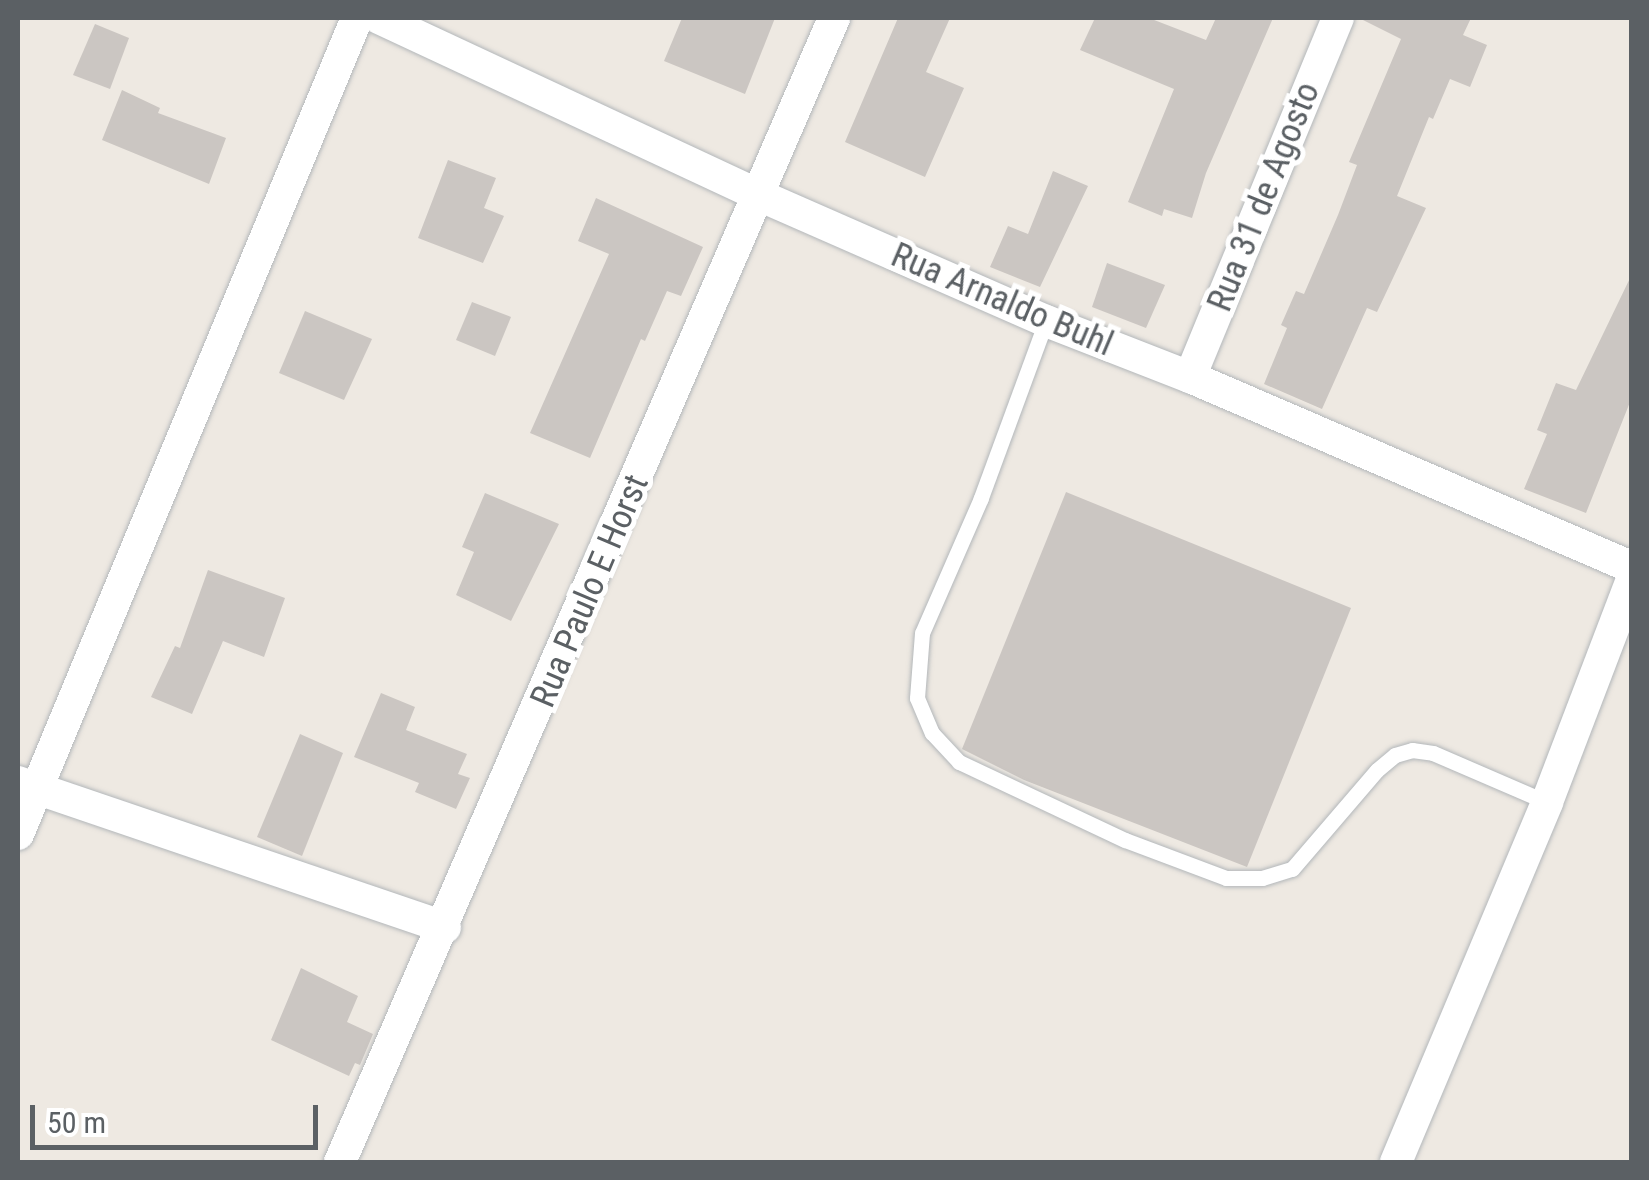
<!DOCTYPE html>
<html>
<head>
<meta charset="utf-8">
<style>
  body { margin:0 }
  #map { position:relative; width:1649px; height:1180px; overflow:hidden; background:#eee9e2; font-family:"Roboto Condensed",sans-serif }
  div>[style] { position:absolute }
  .building>* { inset:0; background:#cbc6c2 }
  .roads { filter:drop-shadow(0 0 2px #b3b7ba) drop-shadow(0 0 2px #b3b7ba) }
  .service>* { height:15px; margin:-7.5px; padding:0 7.5px; transform-origin:7.5px; border-radius:7.5px; background:#fff }
  .minor>* { height:32px; margin:-16px; padding:0 16px; transform-origin:16px; border-radius:16px; background:#fff }
  span { translate:-50% -50%; white-space:nowrap; text-align:center; line-height:1.15; -webkit-text-stroke:10px #fff; paint-order:stroke }
  .street-label { font-size:35px; color:#5b6064 }
  .frame { position:absolute; inset:0; border:20px solid #5b6064; pointer-events:none }
  .scale { position:absolute; left:30px; top:1105px; width:288px; height:45px; box-sizing:border-box; border:5px solid #5b6064; border-top:0; padding-left:12px; font-size:30px; line-height:35px; white-space:nowrap; color:#5b6064; -webkit-text-stroke:8px #fff; paint-order:stroke }
</style>
</head>
<body>
<div id="map">
  <div class="building">
    <i style="clip-path:polygon(682px 18px,775px 18px,745px 94px,664px 61px)"></i>
    <i style="clip-path:polygon(898px 18px,950px 18px,926px 72px,964px 88px,925px 177px,845px 142px)"></i>
    <i style="clip-path:polygon(1095px 18px,1149px 18px,1206px 40px,1216px 18px,1273px 18px,1206px 173px,1192px 218px,1164px 209px,1162px 216px,1128px 202px,1174px 89px,1080px 50px)"></i>
    <i style="clip-path:polygon(1359px 18px,1471px 18px,1463px 35px,1487px 45px,1470px 87px,1450px 79px,1433px 119px,1429px 117px,1397px 196px,1426px 208px,1377px 312px,1367px 308px,1322px 409px,1264px 384px,1287px 328px,1281px 325px,1296px 291px,1304px 294px,1338px 215px,1357px 165px,1349px 162px,1401px 39px)"></i>
    <i style="clip-path:polygon(95px 24px,129px 38px,110px 89px,73px 75px)"></i>
    <i style="clip-path:polygon(122px 90px,160px 108px,158px 113px,226px 138px,209px 184px,102px 140px)"></i>
    <i style="clip-path:polygon(448px 160px,496px 178px,484px 208px,504px 216px,483px 263px,418px 238px)"></i>
    <i style="clip-path:polygon(1053px 171px,1088px 186px,1040px 287px,990px 267px,1008px 226px,1028px 234px)"></i>
    <i style="clip-path:polygon(596px 198px,703px 247px,681px 296px,667px 291px,645px 341px,641px 339px,590px 458px,530px 433px,609px 254px,578px 241px)"></i>
    <i style="clip-path:polygon(1107px 263px,1165px 285px,1146px 328px,1092px 307px)"></i>
    <i style="clip-path:polygon(1632px 274px,1632px 397px,1586px 513px,1524px 489px,1547px 434px,1537px 430px,1556px 383px,1576px 390px)"></i>
    <i style="clip-path:polygon(472px 302px,511px 317px,495px 356px,456px 340px)"></i>
    <i style="clip-path:polygon(305px 311px,372px 339px,344px 400px,279px 373px)"></i>
    <i style="clip-path:polygon(1066px 492px,1351px 608px,1247px 867px,1024px 780px,962px 749px)"></i>
    <i style="clip-path:polygon(485px 493px,559px 524px,511px 621px,456px 595px,474px 552px,462px 547px)"></i>
    <i style="clip-path:polygon(208px 570px,285px 598px,264px 657px,223px 641px,192px 714px,151px 697px,175px 646px,180px 648px)"></i>
    <i style="clip-path:polygon(381px 693px,415px 707px,406px 730px,467px 754px,458px 774px,470px 778px,456px 809px,415px 792px,419px 783px,354px 757px)"></i>
    <i style="clip-path:polygon(300px 734px,343px 753px,302px 856px,257px 837px)"></i>
    <i style="clip-path:polygon(301px 968px,358px 996px,347px 1022px,373px 1034px,360px 1065px,355px 1063px,349px 1076px,271px 1040px)"></i>
  </div>
  <div class="roads">
    <div class="service">
      <i style="left:1046px;top:321px;width:189px;rotate:110.2deg"></i>
      <i style="left:981px;top:498px;width:147px;rotate:113.6deg"></i>
      <i style="left:922px;top:633px;width:65px;rotate:94.4deg"></i>
      <i style="left:917px;top:698px;width:38px;rotate:67deg"></i>
      <i style="left:932px;top:733px;width:40px;rotate:47deg"></i>
      <i style="left:959px;top:762px;width:183px;rotate:25.2deg"></i>
      <i style="left:1125px;top:840px;width:108px;rotate:20.6deg"></i>
      <i style="left:1226px;top:878px;width:36px"></i>
      <i style="left:1262px;top:878px;width:31px;rotate:-17deg"></i>
      <i style="left:1292px;top:869px;width:130px;rotate:-49.4deg"></i>
      <i style="left:1377px;top:770px;width:23px;rotate:-40deg"></i>
      <i style="left:1395px;top:755px;width:18px;rotate:-16deg"></i>
      <i style="left:1412px;top:750px;width:21px;rotate:8deg"></i>
      <i style="left:1433px;top:753px;width:124px;rotate:23.3deg"></i>
    </div>
    <div class="minor">
      <i style="left:379px;top:18px;width:421px;rotate:25deg"></i>
      <i style="left:761px;top:196px;width:311px;rotate:23.7deg"></i>
      <i style="left:1046px;top:321px;width:155px;rotate:21.3deg"></i>
      <i style="left:1190px;top:377px;width:481px;rotate:23.3deg"></i>
      <i style="left:1190px;top:377px;width:388px;rotate:-67.6deg"></i>
      <i style="left:18px;top:782px;width:451px;rotate:18.8deg"></i>
      <i style="left:18px;top:834px;width:884px;rotate:-67.44deg"></i>
      <i style="left:340px;top:1162px;width:1246px;rotate:-66.64deg"></i>
      <i style="left:1396px;top:1162px;width:390px;rotate:-67.2deg"></i>
      <i style="left:1547px;top:802px;width:239px;rotate:-69.1deg"></i>
    </div>
  </div>
  <div class="street-label">
    <span style="left:1264px;top:197px;rotate:-68deg">Rua 31 de Agosto</span>
    <span style="left:1002px;top:300px;rotate:23deg">Rua Arnaldo Buhl</span>
    <span style="left:590px;top:591px;rotate:-67deg">Rua Paulo E Horst</span>
  </div>
  <div class="frame"></div>
  <div class="scale">50 m</div>
</div>
</body>
</html>
